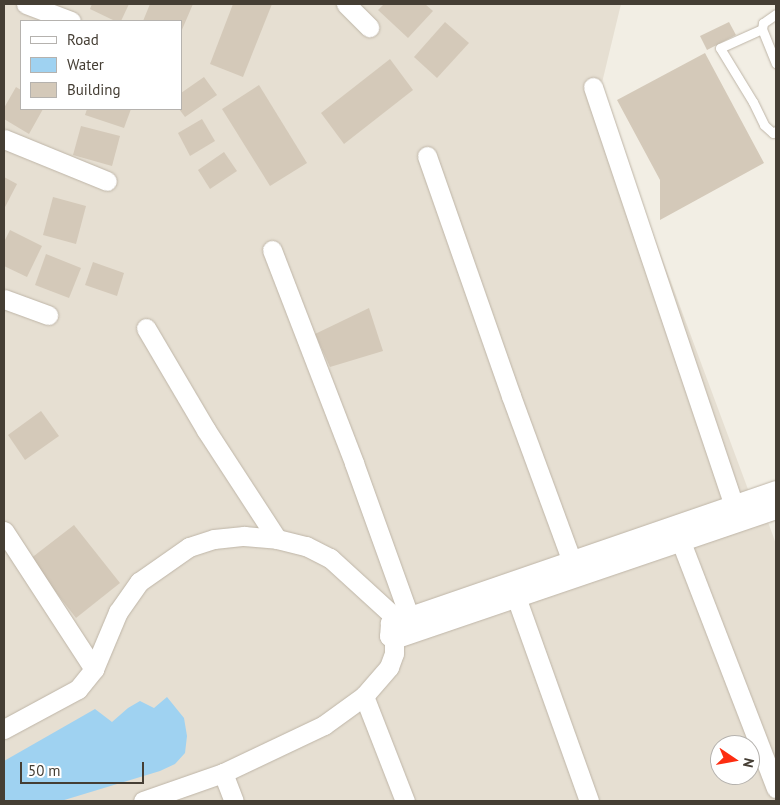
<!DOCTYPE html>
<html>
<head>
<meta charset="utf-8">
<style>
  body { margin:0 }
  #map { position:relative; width:780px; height:805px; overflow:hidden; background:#f2eee4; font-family:"PT Sans",sans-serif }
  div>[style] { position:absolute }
  .residential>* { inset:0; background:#e6dfd2 }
  .water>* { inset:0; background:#9fd2f1 }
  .building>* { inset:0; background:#d4c9b9 }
  .roads { filter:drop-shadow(0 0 1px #beb5a7) drop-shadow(0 0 1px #beb5a7) }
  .service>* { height:9px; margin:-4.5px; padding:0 4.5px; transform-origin:4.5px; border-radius:4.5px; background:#fff }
  .minor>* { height:19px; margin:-9.5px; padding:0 9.5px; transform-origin:9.5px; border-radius:9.5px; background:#fff }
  span { translate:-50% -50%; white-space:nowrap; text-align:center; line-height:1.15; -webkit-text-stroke:4px #fff; paint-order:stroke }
  .frame { position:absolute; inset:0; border:5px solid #453e34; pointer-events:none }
  .legend { position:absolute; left:20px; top:20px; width:162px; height:90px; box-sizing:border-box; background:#fff; border:1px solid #b5b2ae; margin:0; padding:6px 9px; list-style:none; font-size:15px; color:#453e34 }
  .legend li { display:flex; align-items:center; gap:10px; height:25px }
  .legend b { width:25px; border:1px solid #b5b2ae }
  .north { position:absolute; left:710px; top:735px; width:50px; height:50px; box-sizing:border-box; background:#fff; border:1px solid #b5b2ae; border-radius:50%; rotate:102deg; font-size:14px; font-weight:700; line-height:20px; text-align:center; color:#453e34 }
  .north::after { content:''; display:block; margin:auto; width:18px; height:22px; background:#fd2d11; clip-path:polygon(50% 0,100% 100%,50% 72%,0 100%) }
  .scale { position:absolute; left:20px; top:762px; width:124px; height:22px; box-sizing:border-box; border:2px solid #453e34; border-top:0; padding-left:6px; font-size:15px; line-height:18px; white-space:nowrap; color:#453e34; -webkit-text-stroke:4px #fff; paint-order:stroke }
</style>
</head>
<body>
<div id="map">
  <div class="residential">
    <i style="clip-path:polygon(evenodd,4px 4px,621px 4px,600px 91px,749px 492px,776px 482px,776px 519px,768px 522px,776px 544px,776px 801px,4px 801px,4px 4px,21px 21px,181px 21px,181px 109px,21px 109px,21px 21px,4px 4px,720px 745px,750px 745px,750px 775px,720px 775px,720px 745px)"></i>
  </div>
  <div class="water">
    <i style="clip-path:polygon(167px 697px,184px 718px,187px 736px,185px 753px,175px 764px,160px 771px,61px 801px,4px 801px,4px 761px,95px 709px,112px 722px,128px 708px,140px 701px,154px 708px)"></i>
  </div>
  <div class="building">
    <i style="clip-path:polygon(92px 4px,129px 4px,121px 21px,115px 21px,90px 9px)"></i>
    <i style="clip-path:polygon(150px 4px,193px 4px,181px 32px,181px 21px,143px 21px)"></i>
    <i style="clip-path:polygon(233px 4px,272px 4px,243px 77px,210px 64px)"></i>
    <i style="clip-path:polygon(384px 4px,425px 4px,433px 11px,408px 38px,378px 10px)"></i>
    <i style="clip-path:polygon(445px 22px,469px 43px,437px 78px,414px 57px)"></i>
    <i style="clip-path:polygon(729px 22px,736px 35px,707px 50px,700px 36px)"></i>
    <i style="clip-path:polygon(705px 53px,764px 163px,660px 220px,660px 180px,617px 100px)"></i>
    <i style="clip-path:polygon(390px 59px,413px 90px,344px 144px,321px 113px)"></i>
    <i style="clip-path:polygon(204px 77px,217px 95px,185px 117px,179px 109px,181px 109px,181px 93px)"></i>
    <i style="clip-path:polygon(259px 85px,307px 163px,270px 186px,222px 109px)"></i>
    <i style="clip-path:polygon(16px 87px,21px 90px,21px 109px,43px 109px,29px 134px,4px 119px,4px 108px)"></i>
    <i style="clip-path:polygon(87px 109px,131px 109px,124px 128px,85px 115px)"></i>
    <i style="clip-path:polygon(202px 119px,215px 141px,190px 156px,178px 133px)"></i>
    <i style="clip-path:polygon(81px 126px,120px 136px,112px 166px,73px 155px)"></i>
    <i style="clip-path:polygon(224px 152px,237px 171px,210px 189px,198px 170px)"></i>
    <i style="clip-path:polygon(4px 177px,17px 184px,4px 209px)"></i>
    <i style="clip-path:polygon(53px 197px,86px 206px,76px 244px,43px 235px)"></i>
    <i style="clip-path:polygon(10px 230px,42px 246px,27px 277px,4px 266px,4px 242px)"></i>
    <i style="clip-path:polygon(46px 254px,81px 268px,69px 298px,35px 285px)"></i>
    <i style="clip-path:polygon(93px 262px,124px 273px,117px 296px,85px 285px)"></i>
    <i style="clip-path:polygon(369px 308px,383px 351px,330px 367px,315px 334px)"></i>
    <i style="clip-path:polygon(41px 411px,59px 436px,25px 460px,8px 435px)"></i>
    <i style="clip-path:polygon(74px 525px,120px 583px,76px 618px,30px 559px)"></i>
  </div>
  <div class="roads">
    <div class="service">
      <i style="left:776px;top:14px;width:16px;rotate:145deg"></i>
      <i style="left:763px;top:23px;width:6px;rotate:99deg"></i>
      <i style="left:762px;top:29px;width:37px;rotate:68deg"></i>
      <i style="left:762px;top:29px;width:46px;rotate:155.7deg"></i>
      <i style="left:720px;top:48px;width:63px;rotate:58.6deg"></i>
      <i style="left:753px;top:102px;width:25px;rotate:64deg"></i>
      <i style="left:764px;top:125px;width:12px;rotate:42deg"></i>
      <i style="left:773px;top:133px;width:4px;rotate:-34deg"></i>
    </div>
    <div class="minor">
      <i style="left:26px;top:4px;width:48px;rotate:20.7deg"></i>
      <i style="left:346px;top:4px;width:33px;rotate:45deg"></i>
      <i style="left:593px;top:87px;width:441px;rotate:71.4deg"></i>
      <i style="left:4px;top:139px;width:111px;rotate:22.2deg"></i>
      <i style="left:427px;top:156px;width:254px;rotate:70.7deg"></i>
      <i style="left:511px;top:396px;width:177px;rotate:69.8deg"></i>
      <i style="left:272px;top:250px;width:228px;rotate:68.9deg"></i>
      <i style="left:354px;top:463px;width:163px;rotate:70.2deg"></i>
      <i style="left:4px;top:299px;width:47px;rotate:20deg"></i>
      <i style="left:146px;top:328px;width:118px;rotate:59.5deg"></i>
      <i style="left:206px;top:430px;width:130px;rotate:56.9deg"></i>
      <i style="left:776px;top:490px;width:400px;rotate:161deg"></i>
      <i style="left:398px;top:620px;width:9px;rotate:159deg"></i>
      <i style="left:390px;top:623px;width:13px;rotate:94deg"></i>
      <i style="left:389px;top:636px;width:6px;rotate:31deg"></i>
      <i style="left:394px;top:639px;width:404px;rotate:-18.8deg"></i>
      <i style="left:4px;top:531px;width:165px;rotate:56.9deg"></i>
      <i style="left:681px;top:542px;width:264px;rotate:68.9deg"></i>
      <i style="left:516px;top:597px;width:217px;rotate:70.3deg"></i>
      <i style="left:364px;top:696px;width:113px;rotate:68.7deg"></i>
      <i style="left:4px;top:729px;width:84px;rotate:-28.4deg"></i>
      <i style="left:78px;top:689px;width:26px;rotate:-51deg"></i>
      <i style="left:94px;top:669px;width:62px;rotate:-67.2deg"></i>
      <i style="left:118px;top:612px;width:37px;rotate:-55deg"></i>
      <i style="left:139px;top:582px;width:61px;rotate:-35deg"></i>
      <i style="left:189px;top:547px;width:26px;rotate:-18deg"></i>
      <i style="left:214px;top:539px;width:30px;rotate:-6deg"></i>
      <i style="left:244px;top:536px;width:33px;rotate:5deg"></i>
      <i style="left:277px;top:539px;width:30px;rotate:14deg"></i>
      <i style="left:306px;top:546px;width:27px;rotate:27deg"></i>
      <i style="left:330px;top:558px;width:92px;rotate:42.4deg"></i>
      <i style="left:223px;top:773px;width:30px;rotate:69deg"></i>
      <i style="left:143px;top:801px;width:85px;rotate:-19.3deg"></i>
      <i style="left:223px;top:773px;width:112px;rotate:-25.4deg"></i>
      <i style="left:324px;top:725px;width:49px;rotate:-35.9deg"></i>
      <i style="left:364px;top:696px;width:38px;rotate:-49deg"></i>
      <i style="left:389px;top:667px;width:15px;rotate:-70deg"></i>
      <i style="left:394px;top:653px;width:14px;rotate:-90deg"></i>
    </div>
  </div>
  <div class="frame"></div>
  <ul class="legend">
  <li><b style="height:6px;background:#fff"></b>Road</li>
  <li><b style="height:14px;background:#9fd2f1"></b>Water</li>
  <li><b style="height:14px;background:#d4c9b9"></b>Building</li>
  </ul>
  <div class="north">N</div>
  <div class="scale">50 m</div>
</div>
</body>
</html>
